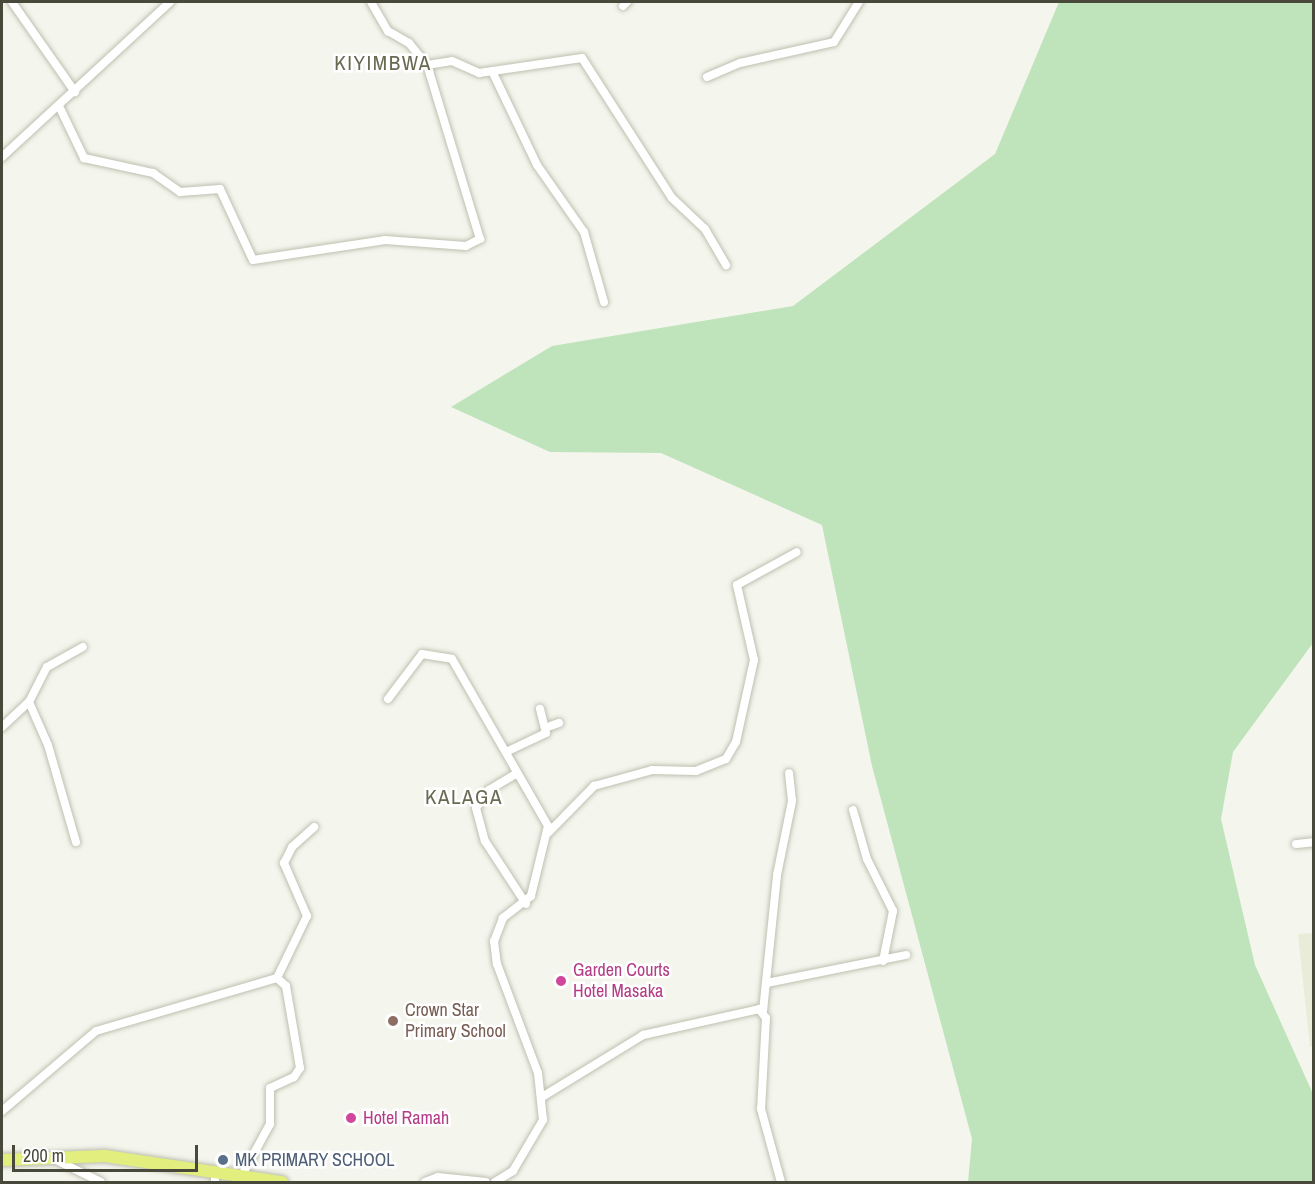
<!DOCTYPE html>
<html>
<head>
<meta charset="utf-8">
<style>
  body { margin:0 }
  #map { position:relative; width:1315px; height:1184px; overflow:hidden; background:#f4f5ed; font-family:"Archivo Narrow",sans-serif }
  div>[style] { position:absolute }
  .education>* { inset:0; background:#e9ecd9 }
  .green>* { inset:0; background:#bfe4bb }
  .roads { filter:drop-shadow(0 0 2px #bec0b0) drop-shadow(0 0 2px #bec0b0) }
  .minor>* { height:8px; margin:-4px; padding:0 4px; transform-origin:4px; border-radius:4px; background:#fff }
  .highway>* { height:12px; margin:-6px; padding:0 6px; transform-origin:6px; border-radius:6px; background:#e2ef7e }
  .dots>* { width:16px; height:16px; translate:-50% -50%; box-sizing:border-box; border:3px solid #fff; border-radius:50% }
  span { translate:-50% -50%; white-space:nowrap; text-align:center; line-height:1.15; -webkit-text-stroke:5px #fff; paint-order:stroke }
  .hotel-label { font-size:18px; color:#b23c85 }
  .left { translate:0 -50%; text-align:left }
  .education-label { font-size:18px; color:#785e54 }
  .service-label { font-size:18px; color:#4e5e75 }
  .quarter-label { font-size:21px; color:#6a6a53; letter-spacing:1.5px }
  .frame { position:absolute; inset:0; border:3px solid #48493b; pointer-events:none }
  .scale { position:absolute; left:12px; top:1145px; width:186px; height:27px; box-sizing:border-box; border:3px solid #48493b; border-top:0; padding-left:8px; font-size:18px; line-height:21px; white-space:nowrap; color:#48493b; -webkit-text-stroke:4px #fff; paint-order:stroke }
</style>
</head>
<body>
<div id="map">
  <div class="education">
    <i style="clip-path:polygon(1313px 933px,1314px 1046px,1310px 1047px,1298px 934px)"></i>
  </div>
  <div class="green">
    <i style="clip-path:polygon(1059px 2px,1313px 2px,1313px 643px,1233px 752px,1221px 819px,1255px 965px,1313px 1094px,1313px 1182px,968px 1182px,972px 1139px,872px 766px,822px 525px,661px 453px,550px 452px,451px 407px,552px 346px,793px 306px,995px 154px)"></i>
  </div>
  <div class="roads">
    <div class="minor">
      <i style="left:12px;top:2px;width:110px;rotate:55deg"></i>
      <i style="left:371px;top:2px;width:34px;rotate:60deg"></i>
      <i style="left:388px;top:31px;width:24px;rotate:30deg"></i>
      <i style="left:409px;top:43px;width:28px;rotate:51deg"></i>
      <i style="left:427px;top:65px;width:25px;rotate:-9deg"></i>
      <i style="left:452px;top:61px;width:30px;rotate:24deg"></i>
      <i style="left:479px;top:73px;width:104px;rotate:-8.3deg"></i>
      <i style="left:582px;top:58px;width:166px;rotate:57.3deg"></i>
      <i style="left:672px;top:198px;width:45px;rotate:43.2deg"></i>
      <i style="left:705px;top:229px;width:42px;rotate:59.7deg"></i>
      <i style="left:623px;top:6px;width:6px;rotate:-45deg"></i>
      <i style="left:492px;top:71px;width:104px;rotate:64.4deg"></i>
      <i style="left:537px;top:165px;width:82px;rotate:55deg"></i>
      <i style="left:584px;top:232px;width:73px;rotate:74.1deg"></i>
      <i style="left:707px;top:77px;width:36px;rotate:-23deg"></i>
      <i style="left:740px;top:63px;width:96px;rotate:-12.6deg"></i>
      <i style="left:834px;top:42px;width:47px;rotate:-58deg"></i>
      <i style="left:59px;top:106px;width:58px;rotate:64.3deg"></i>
      <i style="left:84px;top:158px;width:71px;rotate:12.3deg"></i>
      <i style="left:153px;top:173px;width:33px;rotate:35deg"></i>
      <i style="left:180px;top:192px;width:40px;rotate:-4.3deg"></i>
      <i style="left:220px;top:189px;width:78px;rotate:65.1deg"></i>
      <i style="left:253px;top:260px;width:134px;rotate:-8.6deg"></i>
      <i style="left:385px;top:240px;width:81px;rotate:4.2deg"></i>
      <i style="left:466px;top:246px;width:16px;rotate:-27deg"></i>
      <i style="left:480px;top:239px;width:182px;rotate:-106.9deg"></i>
      <i style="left:2px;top:157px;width:229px;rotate:-42.7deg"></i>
      <i style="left:388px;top:699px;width:56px;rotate:-52.9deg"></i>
      <i style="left:422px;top:654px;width:30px;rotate:9deg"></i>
      <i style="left:452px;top:659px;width:193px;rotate:60.1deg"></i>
      <i style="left:548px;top:826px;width:72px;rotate:103.7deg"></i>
      <i style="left:531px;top:896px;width:36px;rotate:142deg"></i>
      <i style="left:503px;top:918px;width:25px;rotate:111deg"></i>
      <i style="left:494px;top:941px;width:23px;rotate:83deg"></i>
      <i style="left:497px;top:964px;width:116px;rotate:69.4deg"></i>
      <i style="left:538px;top:1073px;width:47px;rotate:83.9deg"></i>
      <i style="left:543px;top:1120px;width:59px;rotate:120.5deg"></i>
      <i style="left:513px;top:1171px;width:21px;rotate:149deg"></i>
      <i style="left:29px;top:702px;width:47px;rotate:66.2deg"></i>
      <i style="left:48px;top:745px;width:101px;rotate:73.9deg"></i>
      <i style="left:2px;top:727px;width:37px;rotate:-43deg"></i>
      <i style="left:29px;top:702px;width:39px;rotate:-63deg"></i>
      <i style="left:47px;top:667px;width:41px;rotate:-29.1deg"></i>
      <i style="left:545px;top:728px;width:15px;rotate:-20deg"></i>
      <i style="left:506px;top:752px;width:44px;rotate:-25.4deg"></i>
      <i style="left:546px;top:733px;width:25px;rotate:-104deg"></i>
      <i style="left:514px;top:775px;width:29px;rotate:149deg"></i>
      <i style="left:489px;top:790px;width:22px;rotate:126deg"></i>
      <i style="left:476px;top:808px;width:34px;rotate:75deg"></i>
      <i style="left:485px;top:841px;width:75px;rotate:56.9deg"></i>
      <i style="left:853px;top:810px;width:51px;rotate:74.1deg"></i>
      <i style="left:867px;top:859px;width:58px;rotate:63.4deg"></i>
      <i style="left:893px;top:911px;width:51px;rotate:101.3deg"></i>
      <i style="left:548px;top:833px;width:66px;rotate:-45.6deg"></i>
      <i style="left:594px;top:786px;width:60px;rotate:-15.4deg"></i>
      <i style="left:652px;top:770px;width:44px;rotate:1.3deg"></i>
      <i style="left:696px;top:771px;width:32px;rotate:-22deg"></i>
      <i style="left:726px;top:759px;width:20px;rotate:-60deg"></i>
      <i style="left:736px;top:742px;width:84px;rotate:-77.6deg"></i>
      <i style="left:754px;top:660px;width:77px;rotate:-102.8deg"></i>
      <i style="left:737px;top:585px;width:68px;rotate:-28.8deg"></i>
      <i style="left:1296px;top:844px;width:18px;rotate:-6deg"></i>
      <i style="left:277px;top:978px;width:69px;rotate:-64.2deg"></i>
      <i style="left:307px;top:916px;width:58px;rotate:-113.5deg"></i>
      <i style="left:284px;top:863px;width:18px;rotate:-63deg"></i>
      <i style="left:292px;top:847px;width:30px;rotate:-42deg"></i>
      <i style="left:767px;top:983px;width:142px;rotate:-11.4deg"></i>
      <i style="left:763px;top:1011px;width:137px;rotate:-84.1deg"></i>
      <i style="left:777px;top:875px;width:76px;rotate:-78.5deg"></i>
      <i style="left:792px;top:801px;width:28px;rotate:-96deg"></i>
      <i style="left:542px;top:1097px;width:119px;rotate:-31.5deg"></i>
      <i style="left:643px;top:1035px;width:119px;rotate:-12.6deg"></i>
      <i style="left:759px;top:1009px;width:11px;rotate:52deg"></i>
      <i style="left:766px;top:1018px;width:91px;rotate:93.1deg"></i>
      <i style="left:761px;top:1109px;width:76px;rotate:74.7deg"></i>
      <i style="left:2px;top:1111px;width:123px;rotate:-40.4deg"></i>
      <i style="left:96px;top:1031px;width:189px;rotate:-16.3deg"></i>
      <i style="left:277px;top:978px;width:12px;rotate:42deg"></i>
      <i style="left:286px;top:986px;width:83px;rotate:80.3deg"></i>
      <i style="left:300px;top:1068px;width:11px;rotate:124deg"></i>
      <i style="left:294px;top:1077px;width:26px;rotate:155deg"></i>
      <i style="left:270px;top:1088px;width:36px;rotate:90deg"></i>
      <i style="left:270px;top:1124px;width:60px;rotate:118.7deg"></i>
      <i style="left:54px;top:1159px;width:52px;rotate:26.1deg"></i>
      <i style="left:215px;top:1182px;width:9px;rotate:-90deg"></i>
      <i style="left:425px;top:1182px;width:14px;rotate:-21deg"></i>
      <i style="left:438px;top:1177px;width:48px;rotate:5.9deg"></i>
    </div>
    <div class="highway">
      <i style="left:2px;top:1160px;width:103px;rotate:-2.2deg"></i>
      <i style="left:105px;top:1156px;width:179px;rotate:8.4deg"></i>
    </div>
  </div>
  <div class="dots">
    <i style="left:561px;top:981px;background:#d1479c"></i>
    <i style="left:393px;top:1021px;background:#8d6e63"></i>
    <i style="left:351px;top:1118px;background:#d1479c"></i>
    <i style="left:223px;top:1160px;background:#5c6f8a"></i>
  </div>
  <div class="hotel-label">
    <span class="left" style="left:573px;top:981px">Garden Courts<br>Hotel Masaka</span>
    <span class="left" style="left:363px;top:1118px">Hotel Ramah</span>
  </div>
  <div class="education-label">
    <span class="left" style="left:405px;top:1021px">Crown Star<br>Primary School</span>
  </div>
  <div class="service-label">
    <span class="left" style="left:235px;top:1160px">MK PRIMARY SCHOOL</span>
  </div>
  <div class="quarter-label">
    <span style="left:383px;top:63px">KIYIMBWA</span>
    <span style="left:464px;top:797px">KALAGA</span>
  </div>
  <div class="frame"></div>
  <div class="scale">200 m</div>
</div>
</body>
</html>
